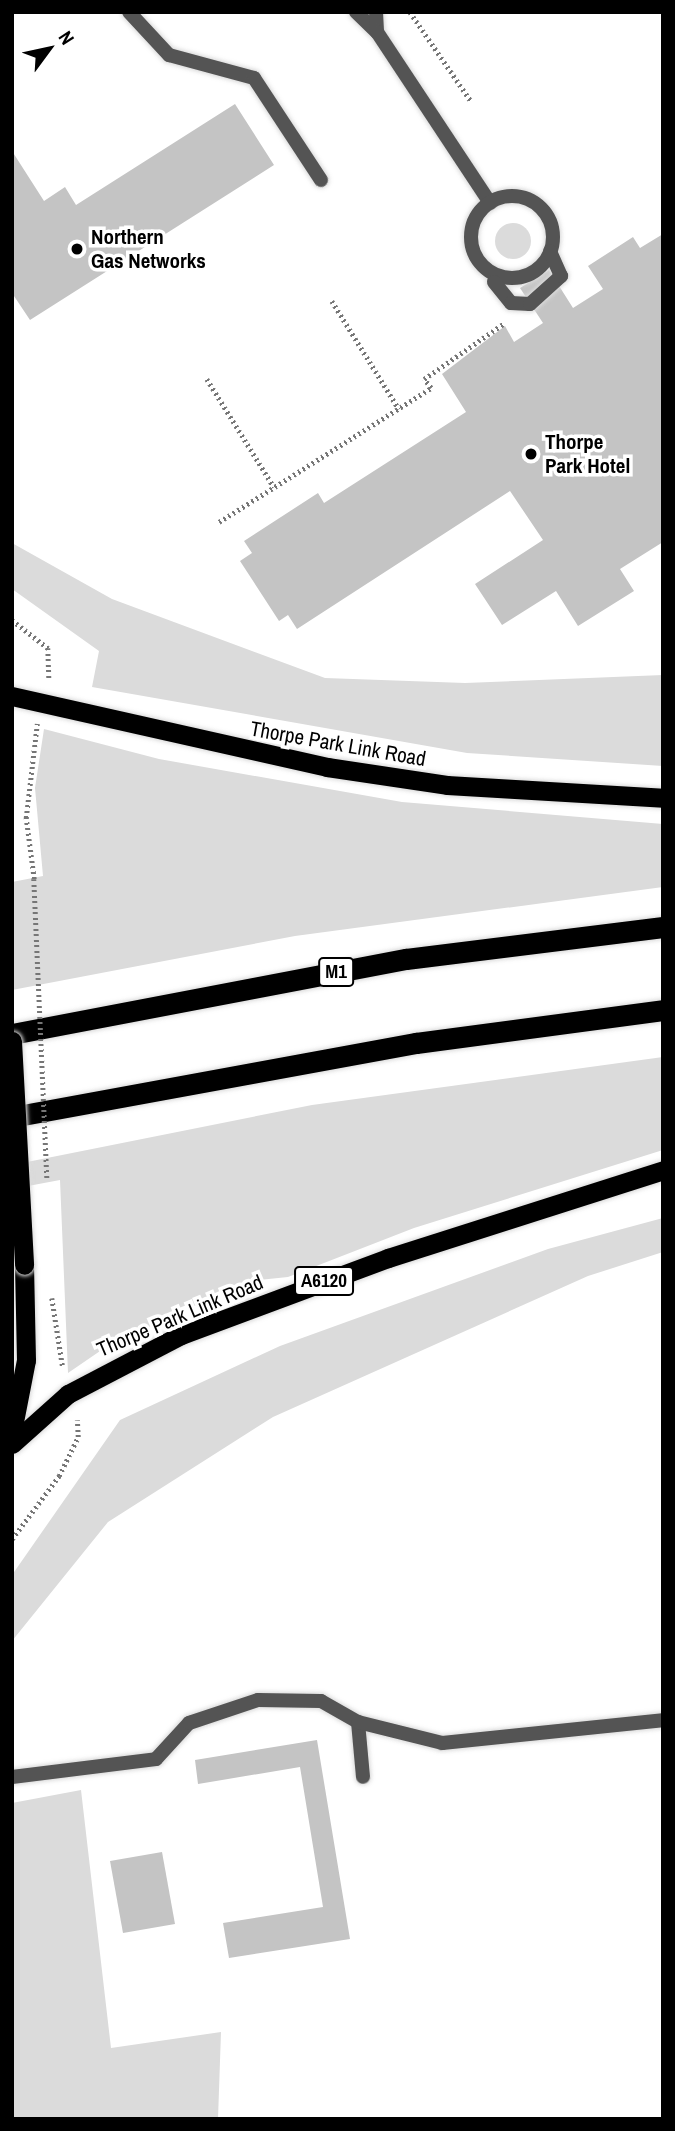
<!DOCTYPE html>
<html>
<head>
<meta charset="utf-8">
<style>
  body { margin:0 }
  #map { position:relative; width:675px; height:2131px; overflow:hidden; background:#fff; font-family:"Archivo Narrow",sans-serif }
  div>[style] { position:absolute }
  .green>* { inset:0; background:#dbdbdb }
  .round { border-radius:50% }
  .building>* { inset:0; background:#c4c4c4 }
  .path>* { height:4.5px; margin-top:-2.25px; transform-origin:0; background:repeating-linear-gradient(90deg,#767676 0 2px,transparent 0 5.5px) }
  .roads { filter:drop-shadow(0 0 2px #dbdbdb) drop-shadow(0 0 2px #dbdbdb) }
  .service>* { height:14px; margin:-7px; padding:0 7px; transform-origin:7px; border-radius:7px; background:#545454 }
  .service>.ring { margin:-7px; padding:0; box-sizing:content-box; background:none; border:14px solid #545454; border-radius:50% }
  .trunk>* { height:19px; margin:-9.5px; padding:0 9.5px; transform-origin:9.5px; border-radius:9.5px; background:#000 }
  .motorway>* { height:21px; margin:-10.5px; padding:0 10.5px; transform-origin:10.5px; border-radius:10.5px; background:#000 }
  .path-bridge>* { height:4.5px; margin-top:-2.25px; transform-origin:0; background:repeating-linear-gradient(90deg,#767676 0 2px,transparent 0 5.5px) }
  .bridges { filter:drop-shadow(0 0 2px #dbdbdb) drop-shadow(0 0 2px #dbdbdb) }
  .trunk-bridge>* { height:19px; margin:-9.5px; padding:0 9.5px; transform-origin:9.5px; border-radius:9.5px; background:#000 }
  .dots>* { width:19px; height:19px; translate:-50% -50%; box-sizing:border-box; border:4px solid #fff; border-radius:50% }
  span { translate:-50% -50%; white-space:nowrap; text-align:center; line-height:1.15; -webkit-text-stroke:7px #fff; paint-order:stroke }
  .shield-label span { padding:2px 5px; background:#fff; border:2px solid; border-radius:5px; -webkit-text-stroke-width:0 }
  .shield-label { font-size:19px; color:#000; font-weight:700 }
  .poi-label { font-size:21px; color:#000; font-weight:700 }
  .left { translate:0 -50%; text-align:left }
  .street-label { font-size:21px; color:#000 }
  .frame { position:absolute; inset:0; border:14px solid #000; pointer-events:none }
  .north { position:absolute; left:14px; top:14px; width:70px; height:70px; -webkit-text-stroke:5px #fff; paint-order:stroke; rotate:57deg; font-size:19px; font-weight:700; line-height:28px; text-align:center; color:#000 }
  .north::after { content:''; display:block; margin:auto; width:24px; height:32px; background:#000; clip-path:polygon(50% 0,100% 100%,50% 72%,0 100%) }
</style>
</head>
<body>
<div id="map">
  <div class="green">
    <i class="round" style="left:495px;top:223px;width:36px;height:36px"></i>
    <i style="clip-path:polygon(12px 543px,112px 599px,325px 678px,465px 683px,663px 675px,663px 766px,467px 753px,92px 687px,99px 651px,12px 589px)"></i>
    <i style="clip-path:polygon(44px 729px,159px 759px,402px 802px,663px 824px,663px 887px,295px 936px,12px 990px,12px 882px,43px 876px,35px 788px)"></i>
    <i style="clip-path:polygon(663px 1057px,663px 1150px,414px 1228px,288px 1277px,248px 1281px,103px 1349px,68px 1373px,60px 1180px,12px 1189px,12px 1165px,312px 1105px)"></i>
    <i style="clip-path:polygon(663px 1218px,663px 1252px,588px 1276px,273px 1417px,108px 1522px,12px 1641px,12px 1575px,120px 1420px,280px 1346px,548px 1249px)"></i>
    <i style="clip-path:polygon(81px 1790px,111px 2048px,221px 2032px,218px 2119px,12px 2119px,12px 1803px)"></i>
  </div>
  <div class="building">
    <i style="clip-path:polygon(235px 104px,274px 165px,30px 320px,12px 293px,12px 151px,44px 201px,65px 187px,76px 205px)"></i>
    <i style="clip-path:polygon(663px 234px,663px 542px,620px 569px,634px 591px,578px 626px,556px 591px,502px 625px,475px 584px,543px 540px,510px 491px,297px 629px,288px 615px,279px 621px,240px 561px,252px 553px,244px 541px,318px 493px,324px 503px,466px 412px,442px 374px,505px 326px,514px 342px,543px 323px,520px 288px,549px 270px,573px 308px,603px 289px,588px 266px,633px 237px,640px 248px)"></i>
    <i style="clip-path:polygon(317px 1740px,350px 1939px,229px 1958px,223px 1923px,323px 1907px,300px 1767px,198px 1784px,195px 1760px)"></i>
    <i style="clip-path:polygon(162px 1852px,175px 1924px,123px 1933px,110px 1861px)"></i>
  </div>
  <div class="path">
    <i style="left:410px;top:12px;width:108px;rotate:55.6deg"></i>
    <i style="left:332px;top:301px;width:127px;rotate:58.2deg"></i>
    <i style="left:207px;top:379px;width:127px;rotate:58.2deg"></i>
    <i style="left:219px;top:522px;width:251px;rotate:-32.3deg"></i>
    <i style="left:431px;top:388px;width:11px;rotate:-128deg"></i>
    <i style="left:424px;top:379px;width:96px;rotate:-34.8deg"></i>
    <i style="left:12px;top:620px;width:46px;rotate:37.9deg"></i>
    <i style="left:48px;top:648px;width:31px;rotate:88deg"></i>
    <i style="left:34px;top:879px;width:62px;rotate:-97.5deg"></i>
    <i style="left:26px;top:818px;width:95px;rotate:-83.3deg"></i>
    <i style="left:52px;top:1298px;width:71px;rotate:81.1deg"></i>
    <i style="left:12px;top:1539px;width:79px;rotate:-53.3deg"></i>
    <i style="left:59px;top:1476px;width:43px;rotate:-64deg"></i>
    <i style="left:78px;top:1437px;width:17px;rotate:-93deg"></i>
  </div>
  <div class="roads">
    <div class="service">
      <i style="left:129px;top:12px;width:59px;rotate:47.1deg"></i>
      <i style="left:169px;top:55px;width:88px;rotate:15.1deg"></i>
      <i style="left:254px;top:78px;width:122px;rotate:56.7deg"></i>
      <i style="left:356px;top:12px;width:29px;rotate:44deg"></i>
      <i style="left:376px;top:12px;width:20px;rotate:87deg"></i>
      <i style="left:377px;top:32px;width:205px;rotate:56.5deg"></i>
      <i class="ring" style="left:471px;top:196px;width:68px;height:68px"></i>
      <i style="left:494px;top:282px;width:27px;rotate:51deg"></i>
      <i style="left:511px;top:303px;width:19px;rotate:3deg"></i>
      <i style="left:530px;top:304px;width:42px;rotate:-42.1deg"></i>
      <i style="left:561px;top:276px;width:27px;rotate:-114deg"></i>
      <i style="left:358px;top:1722px;width:55px;rotate:84.8deg"></i>
      <i style="left:12px;top:1777px;width:145px;rotate:-7.1deg"></i>
      <i style="left:156px;top:1759px;width:49px;rotate:-47.5deg"></i>
      <i style="left:189px;top:1723px;width:73px;rotate:-18.4deg"></i>
      <i style="left:258px;top:1700px;width:63px;rotate:0.9deg"></i>
      <i style="left:321px;top:1701px;width:43px;rotate:29.6deg"></i>
      <i style="left:358px;top:1722px;width:87px;rotate:14deg"></i>
      <i style="left:442px;top:1743px;width:222px;rotate:-5.9deg"></i>
    </div>
    <div class="trunk">
      <i style="left:12px;top:696px;width:323px;rotate:12.7deg"></i>
      <i style="left:327px;top:767px;width:121px;rotate:8.5deg"></i>
      <i style="left:447px;top:785px;width:216px;rotate:3.4deg"></i>
      <i style="left:12px;top:1432px;width:73px;rotate:-79deg"></i>
      <i style="left:26px;top:1360px;width:95px;rotate:-91.2deg"></i>
      <i style="left:12px;top:1444px;width:75px;rotate:-41.8deg"></i>
      <i style="left:68px;top:1394px;width:127px;rotate:-27.6deg"></i>
      <i style="left:181px;top:1335px;width:221px;rotate:-20.4deg"></i>
      <i style="left:388px;top:1258px;width:289px;rotate:-17.7deg"></i>
    </div>
    <div class="motorway">
      <i style="left:12px;top:1034px;width:401px;rotate:-10.8deg"></i>
      <i style="left:406px;top:959px;width:259px;rotate:-7.1deg"></i>
      <i style="left:12px;top:1117px;width:411px;rotate:-10.4deg"></i>
      <i style="left:416px;top:1043px;width:249px;rotate:-7.6deg"></i>
    </div>
  </div>
  <div class="path-bridge">
    <i style="left:34px;top:879px;width:300px;rotate:87.5deg"></i>
  </div>
  <div class="bridges">
    <div class="trunk-bridge">
      <i style="left:12px;top:1041px;width:224px;rotate:86.9deg"></i>
    </div>
  </div>
  <div class="dots">
    <i style="left:77px;top:249px;background:#000"></i>
    <i style="left:531px;top:454px;background:#000"></i>
  </div>
  <div class="shield-label">
    <span style="left:336px;top:972px">M1</span>
    <span style="left:324px;top:1281px">A6120</span>
  </div>
  <div class="poi-label">
    <span class="left" style="left:91px;top:249px">Northern<br>Gas Networks</span>
    <span class="left" style="left:545px;top:454px">Thorpe<br>Park Hotel</span>
  </div>
  <div class="street-label">
    <span style="left:338px;top:744px;rotate:10deg">Thorpe Park Link Road</span>
    <span style="left:180px;top:1316px;rotate:-23deg">Thorpe Park Link Road</span>
  </div>
  <div class="frame"></div>
  <div class="north">N</div>
</div>
</body>
</html>
